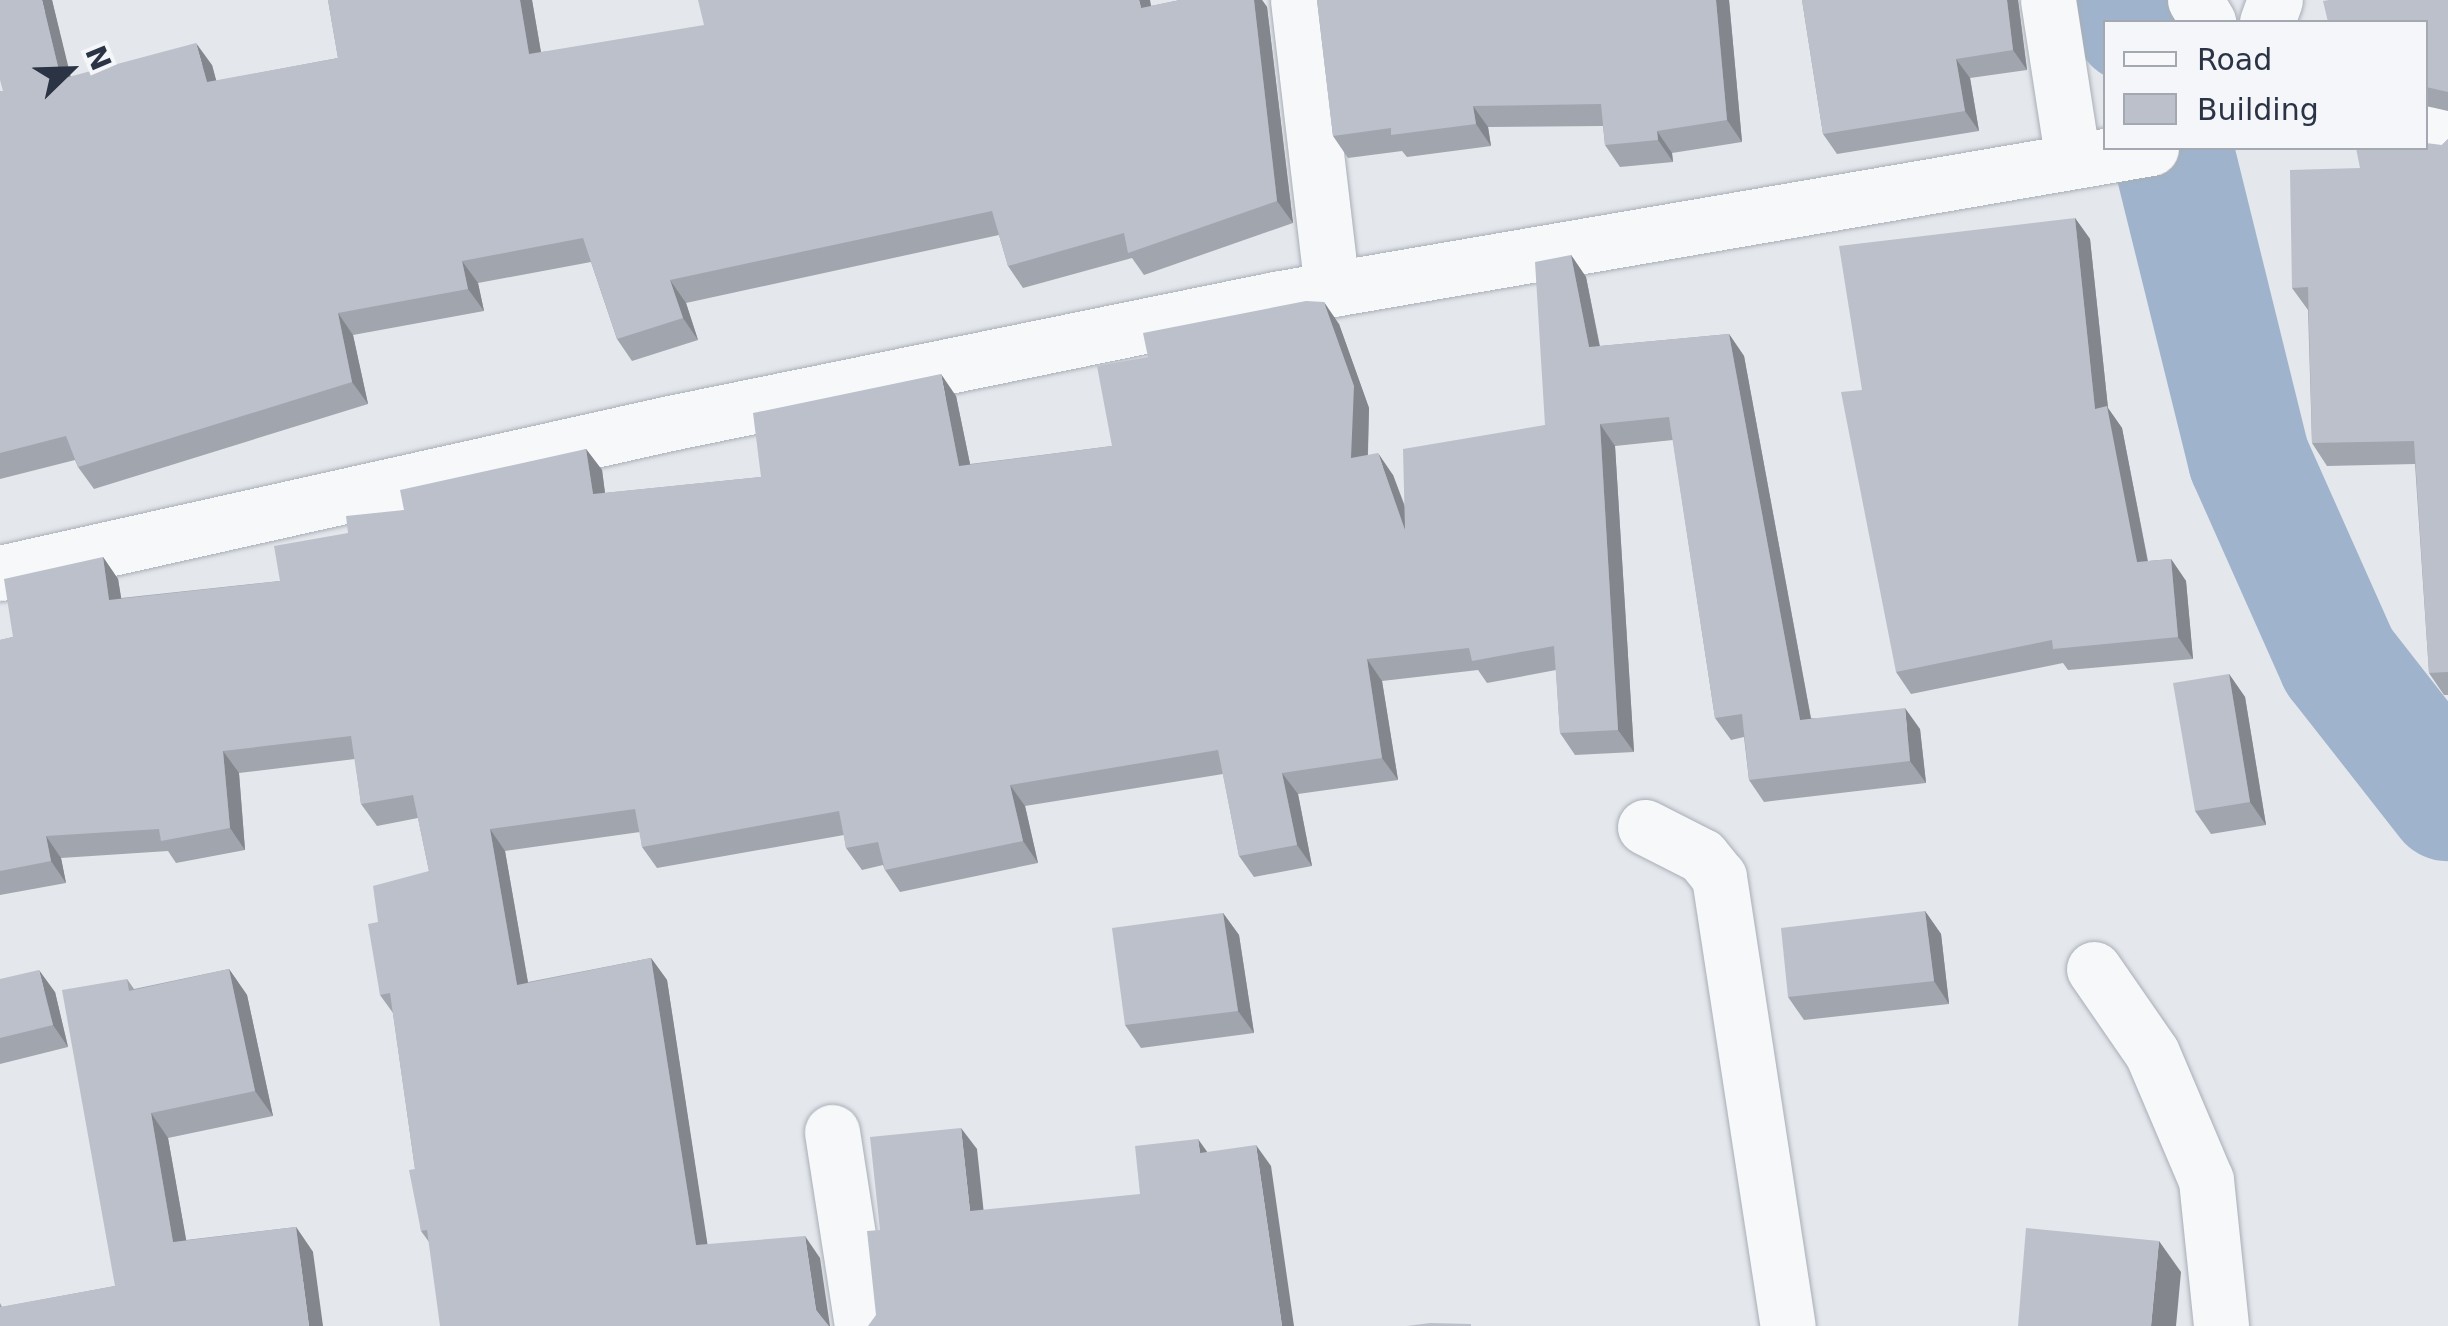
<!DOCTYPE html>
<html>
<head>
<meta charset="utf-8">
<style>
  body { margin:0 }
  #map { position:relative; width:2448px; height:1326px; overflow:hidden; background:#e4e7ec; font-family:"DejaVu Sans",sans-serif }
  div>[style] { position:absolute }
  .river>* { height:122px; margin:-61px; padding:0 61px; transform-origin:61px; border-radius:61px; background:#9fb4cc }
  .roads { filter:drop-shadow(0 0 2px #a9aeb7) drop-shadow(0 0 2px #a9aeb7) }
  .minor>* { height:55px; margin:-27.5px; padding:0 27.5px; transform-origin:27.5px; border-radius:27.5px; background:#f7f8fa }
  .wall>* { inset:0; background:#a1a5ae }
  .shaded-wall>* { inset:0; background:#83868d }
  .building>* { inset:0; background:#bbc0ca }
  span { translate:-50% -50%; white-space:nowrap; text-align:center; line-height:1.15; -webkit-text-stroke:8px #f4f6f9; paint-order:stroke }
  .legend { position:absolute; left:2103px; top:20px; width:325px; height:130px; box-sizing:border-box; background:#f4f6f9; border:2px solid #a4a8b1; margin:0; padding:12px 18px; list-style:none; font-size:30px; color:#2b3445 }
  .legend li { display:flex; align-items:center; gap:20px; height:50px }
  .legend b { width:50px; border:2px solid #a4a8b1 }
  .north { position:absolute; left:20px; top:20px; width:100px; height:100px; -webkit-text-stroke:8px #f4f6f9; paint-order:stroke; rotate:67deg; font-size:28px; font-weight:700; line-height:40px; text-align:center; color:#2b3445 }
  .north::after { content:''; display:block; margin:auto; width:35px; height:45px; background:#2b3445; clip-path:polygon(50% 0,100% 100%,50% 72%,0 100%) }
</style>
</head>
<body>
<div id="map">
  <div class="river">
    <i style="left:2123px;top:0;width:25px;rotate:63deg"></i>
    <i style="left:2172px;top:148px;width:320px;rotate:76.1deg"></i>
    <i style="left:2249px;top:459px;width:221px;rotate:66deg"></i>
    <i style="left:2339px;top:661px;width:177px;rotate:51.9deg"></i>
  </div>
  <div class="roads">
    <div class="minor">
      <i style="left:1298px;top:0;width:291px;rotate:83.3deg"></i>
      <i style="left:2048px;top:0;width:163px;rotate:81.2deg"></i>
      <i style="left:2195px;top:0;width:26px;rotate:59deg"></i>
      <i style="left:2267px;top:22px;width:23px;rotate:-70deg"></i>
      <i style="left:2426px;top:133px;width:23px;rotate:13deg"></i>
      <i style="left:0;top:573px;width:687px;rotate:-12.62deg"></i>
      <i style="left:670px;top:423px;width:618px;rotate:-11.58deg"></i>
      <i style="left:1275px;top:299px;width:889px;rotate:-9.78deg"></i>
      <i style="left:1645px;top:827px;width:64px;rotate:27deg"></i>
      <i style="left:1702px;top:856px;width:27px;rotate:51deg"></i>
      <i style="left:1719px;top:877px;width:454px;rotate:81.3deg"></i>
      <i style="left:2094px;top:969px;width:102px;rotate:55.4deg"></i>
      <i style="left:2152px;top:1053px;width:138px;rotate:67deg"></i>
      <i style="left:2206px;top:1180px;width:147px;rotate:84.1deg"></i>
      <i style="left:832px;top:1132px;width:196px;rotate:81.2deg"></i>
    </div>
  </div>
  <div class="wall">
    <i style="clip-path:polygon(52px 0,70px 77px,212px 65px,216px 81px,338px 58px,328px 0,532px 0,541px 52px,1151px 6px,1180px 0,1262px 0,1267px 7px,1293px 223px,1144px 275px,1132px 258px,1023px 288px,1008px 266px,999px 235px,686px 303px,698px 340px,632px 361px,617px 339px,591px 262px,478px 283px,484px 311px,353px 335px,368px 404px,94px 489px,78px 467px,75px 460px,0 479px,0 91px,3px 91px)"></i>
    <i style="clip-path:polygon(1317px 0,1729px 0,1742px 142px,1672px 153px,1673px 162px,1620px 167px,1605px 145px,1603px 126px,1488px 127px,1491px 146px,1407px 157px,1402px 151px,1348px 158px,1333px 136px)"></i>
    <i style="clip-path:polygon(1802px 0,2018px 0,2027px 70px,1970px 78px,1979px 131px,1837px 154px,1823px 134px)"></i>
    <i style="clip-path:polygon(2448px 0,2448px 111px,2426px 106px,2426px 22px)"></i>
    <i style="clip-path:polygon(2448px 139px,2448px 695px,2444px 695px,2429px 673px,2415px 464px,2327px 466px,2312px 443px,2308px 310px,2292px 288px,2360px 168px,2442px 145px)"></i>
    <i style="clip-path:polygon(2075px 218px,2090px 239px,2108px 408px,2122px 428px,2148px 561px,2171px 559px,2186px 581px,2193px 659px,2068px 670px,2063px 663px,1911px 694px,1896px 672px)"></i>
    <i style="clip-path:polygon(1571px 255px,1586px 277px,1600px 346px,1729px 334px,1744px 356px,1811px 718px,1920px 729px,1926px 783px,1764px 802px,1749px 780px,1744px 737px,1731px 740px,1715px 718px,1673px 440px,1615px 446px,1634px 752px,1575px 755px,1560px 733px,1556px 670px,1487px 683px,1478px 670px,1382px 681px,1398px 780px,1298px 794px,1312px 866px,1254px 877px,1239px 856px,1223px 774px,1025px 806px,1038px 863px,900px 892px,885px 870px,883px 865px,862px 870px,846px 848px,844px 835px,657px 868px,642px 847px,640px 832px,505px 851px,528px 982px,651px 958px,667px 980px,707px 1244px,820px 1258px,429px 1242px,421px 1231px,415px 1169px,393px 1013px,380px 995px,378px 922px,429px 871px,418px 818px,377px 826px,361px 804px,355px 759px,239px 773px,245px 850px,176px 863px,168px 851px,61px 858px,66px 883px,0 895px,0 640px,13px 637px,103px 557px,118px 579px,121px 598px,280px 581px,348px 533px,404px 510px,586px 449px,602px 470px,605px 493px,761px 477px,956px 396px,970px 464px,1112px 446px,1339px 324px,1369px 408px,1368px 455px,1393px 475px,1405px 506px,1545px 425px)"></i>
    <i style="clip-path:polygon(2229px 674px,2245px 697px,2266px 825px,2211px 834px,2195px 811px)"></i>
    <i style="clip-path:polygon(1925px 911px,1941px 934px,1949px 1004px,1804px 1020px,1788px 997px)"></i>
    <i style="clip-path:polygon(1223px 913px,1239px 935px,1254px 1033px,1141px 1048px,1125px 1025px)"></i>
    <i style="clip-path:polygon(229px 969px,247px 995px,273px 1116px,168px 1138px,186px 1240px,296px 1227px,313px 1252px,0 1326px,0 1303px,2px 1307px,115px 1286px,127px 979px,134px 989px)"></i>
    <i style="clip-path:polygon(0 979px,55px 992px,68px 1047px,0 1064px)"></i>
  </div>
  <div class="shaded-wall">
    <i style="clip-path:polygon(42px 0,52px 0,77px 102px,61px 79px)"></i>
    <i style="clip-path:polygon(520px 0,532px 0,545px 76px,529px 54px)"></i>
    <i style="clip-path:polygon(1139px 0,1150px 0,1156px 31px,1141px 8px)"></i>
    <i style="clip-path:polygon(1254px 0,1262px 0,1267px 7px,1293px 223px,1277px 201px)"></i>
    <i style="clip-path:polygon(1716px 0,1729px 0,1742px 142px,1727px 120px)"></i>
    <i style="clip-path:polygon(2007px 0,2018px 0,2027px 70px,2013px 50px)"></i>
    <i style="clip-path:polygon(196px 43px,212px 65px,223px 105px,207px 82px)"></i>
    <i style="clip-path:polygon(1956px 59px,1970px 78px,1979px 131px,1965px 111px)"></i>
    <i style="clip-path:polygon(1473px 106px,1488px 127px,1491px 146px,1476px 124px)"></i>
    <i style="clip-path:polygon(1657px 131px,1672px 153px,1673px 162px,1658px 140px)"></i>
    <i style="clip-path:polygon(2075px 218px,2090px 239px,2108px 408px,2122px 428px,2152px 584px,2137px 562px,2095px 409px)"></i>
    <i style="clip-path:polygon(1571px 255px,1586px 277px,1604px 369px,1589px 347px)"></i>
    <i style="clip-path:polygon(462px 261px,478px 283px,484px 311px,468px 289px)"></i>
    <i style="clip-path:polygon(670px 280px,686px 303px,698px 340px,683px 318px)"></i>
    <i style="clip-path:polygon(1324px 302px,1339px 324px,1369px 408px,1367px 479px,1351px 458px)"></i>
    <i style="clip-path:polygon(338px 313px,353px 335px,368px 404px,352px 382px)"></i>
    <i style="clip-path:polygon(1729px 334px,1744px 356px,1815px 741px,1800px 720px)"></i>
    <i style="clip-path:polygon(941px 374px,956px 396px,975px 488px,959px 466px)"></i>
    <i style="clip-path:polygon(1600px 424px,1615px 446px,1634px 752px,1618px 730px)"></i>
    <i style="clip-path:polygon(586px 449px,602px 470px,608px 516px,593px 494px)"></i>
    <i style="clip-path:polygon(1378px 453px,1393px 475px,1421px 551px,1405px 530px)"></i>
    <i style="clip-path:polygon(103px 557px,118px 579px,125px 621px,109px 600px)"></i>
    <i style="clip-path:polygon(2171px 559px,2186px 581px,2193px 659px,2178px 637px)"></i>
    <i style="clip-path:polygon(1367px 659px,1382px 681px,1398px 780px,1382px 758px)"></i>
    <i style="clip-path:polygon(2229px 674px,2245px 697px,2266px 825px,2250px 802px)"></i>
    <i style="clip-path:polygon(1905px 708px,1920px 729px,1926px 783px,1910px 761px)"></i>
    <i style="clip-path:polygon(223px 751px,239px 773px,245px 850px,230px 828px)"></i>
    <i style="clip-path:polygon(1282px 773px,1298px 794px,1312px 866px,1297px 845px)"></i>
    <i style="clip-path:polygon(1010px 785px,1025px 806px,1038px 863px,1023px 841px)"></i>
    <i style="clip-path:polygon(490px 829px,505px 851px,532px 1006px,517px 985px)"></i>
    <i style="clip-path:polygon(46px 836px,61px 858px,66px 883px,51px 861px)"></i>
    <i style="clip-path:polygon(1925px 911px,1941px 934px,1949px 1004px,1934px 981px)"></i>
    <i style="clip-path:polygon(1223px 913px,1239px 935px,1254px 1033px,1238px 1011px)"></i>
    <i style="clip-path:polygon(651px 958px,667px 980px,711px 1267px,696px 1245px)"></i>
    <i style="clip-path:polygon(229px 969px,247px 995px,273px 1116px,255px 1091px)"></i>
    <i style="clip-path:polygon(39px 970px,55px 992px,68px 1047px,53px 1025px)"></i>
    <i style="clip-path:polygon(151px 1113px,168px 1138px,191px 1267px,173px 1242px)"></i>
    <i style="clip-path:polygon(961px 1128px,977px 1149px,986px 1233px,970px 1211px)"></i>
    <i style="clip-path:polygon(1198px 1139px,1213px 1160px,1200px 1153px)"></i>
    <i style="clip-path:polygon(1256px 1145px,1271px 1166px,1294px 1326px,1282px 1326px)"></i>
    <i style="clip-path:polygon(296px 1227px,313px 1252px,323px 1326px,309px 1326px)"></i>
    <i style="clip-path:polygon(805px 1236px,820px 1258px,830px 1326px,827px 1326px,816px 1310px)"></i>
    <i style="clip-path:polygon(2159px 1241px,2181px 1272px,2176px 1326px,2151px 1326px)"></i>
  </div>
  <div class="building">
    <i style="clip-path:polygon(0 0,42px 0,61px 79px,196px 43px,207px 82px,338px 58px,328px 0,520px 0,529px 54px,704px 25px,698px 0,1139px 0,1141px 8px,1180px 0,1254px 0,1277px 201px,1128px 253px,1124px 233px,1008px 266px,992px 211px,670px 280px,683px 318px,617px 339px,583px 238px,462px 261px,468px 289px,338px 313px,352px 382px,78px 467px,66px 436px,0 453px,0 91px,3px 91px,0 80px)"></i>
    <i style="clip-path:polygon(1317px 0,1716px 0,1727px 120px,1657px 131px,1658px 140px,1605px 145px,1601px 104px,1473px 106px,1476px 124px,1391px 135px,1391px 128px,1333px 136px)"></i>
    <i style="clip-path:polygon(1802px 0,2007px 0,2013px 50px,1956px 59px,1965px 111px,1823px 134px)"></i>
    <i style="clip-path:polygon(2329px 0,2448px 0,2448px 92px,2426px 87px,2426px 22px,2328px 22px,2323px 1px)"></i>
    <i style="clip-path:polygon(2448px 139px,2448px 672px,2429px 673px,2414px 441px,2312px 443px,2308px 287px,2292px 288px,2290px 170px,2360px 168px,2356px 148px,2426px 148px,2426px 143px,2442px 145px)"></i>
    <i style="clip-path:polygon(2075px 218px,2095px 409px,2107px 406px,2137px 562px,2171px 559px,2178px 637px,2053px 649px,2052px 640px,1896px 672px,1841px 392px,1862px 390px,1839px 246px)"></i>
    <i style="clip-path:polygon(1571px 255px,1589px 347px,1729px 334px,1800px 720px,1905px 708px,1910px 761px,1749px 780px,1742px 714px,1715px 718px,1669px 417px,1600px 424px,1618px 730px,1560px 733px,1554px 646px,1472px 661px,1469px 648px,1367px 659px,1382px 758px,1282px 773px,1297px 845px,1239px 856px,1218px 750px,1010px 785px,1023px 841px,885px 870px,878px 842px,846px 848px,839px 811px,642px 847px,635px 809px,490px 829px,517px 985px,651px 958px,696px 1245px,805px 1236px,816px 1310px,829px 1326px,440px 1326px,427px 1230px,421px 1231px,409px 1170px,415px 1169px,390px 993px,380px 995px,368px 924px,378px 922px,373px 886px,429px 871px,413px 795px,361px 804px,351px 736px,223px 751px,230px 828px,161px 841px,159px 829px,46px 836px,51px 861px,0 871px,0 640px,13px 637px,4px 579px,103px 557px,109px 600px,280px 581px,274px 546px,348px 533px,346px 516px,404px 510px,400px 490px,586px 449px,593px 494px,761px 477px,753px 413px,941px 374px,959px 466px,1112px 446px,1097px 366px,1148px 357px,1143px 333px,1306px 301px,1324px 302px,1354px 386px,1351px 458px,1378px 453px,1405px 530px,1403px 449px,1545px 425px,1535px 262px)"></i>
    <i style="clip-path:polygon(2229px 674px,2250px 802px,2195px 811px,2173px 683px)"></i>
    <i style="clip-path:polygon(1925px 911px,1934px 981px,1788px 997px,1781px 928px)"></i>
    <i style="clip-path:polygon(1223px 913px,1238px 1011px,1125px 1025px,1112px 928px)"></i>
    <i style="clip-path:polygon(229px 969px,255px 1091px,151px 1113px,173px 1242px,296px 1227px,309px 1326px,0 1326px,0 1307px,115px 1286px,62px 990px,127px 979px,129px 991px)"></i>
    <i style="clip-path:polygon(39px 970px,53px 1025px,0 1038px,0 979px)"></i>
    <i style="clip-path:polygon(961px 1128px,970px 1211px,1140px 1194px,1135px 1146px,1198px 1139px,1200px 1153px,1256px 1145px,1282px 1326px,868px 1326px,876px 1315px,867px 1231px,880px 1230px,870px 1137px)"></i>
    <i style="clip-path:polygon(2026px 1228px,2159px 1241px,2151px 1326px,2018px 1326px)"></i>
    <i style="clip-path:polygon(1430px 1323px,1471px 1324px,1471px 1326px,1407px 1326px)"></i>
  </div>
  <ul class="legend">
  <li><b style="height:12px;background:#f7f8fa"></b>Road</li>
  <li><b style="height:28px;background:#bbc0ca"></b>Building</li>
  </ul>
  <div class="north">N</div>
</div>
</body>
</html>
